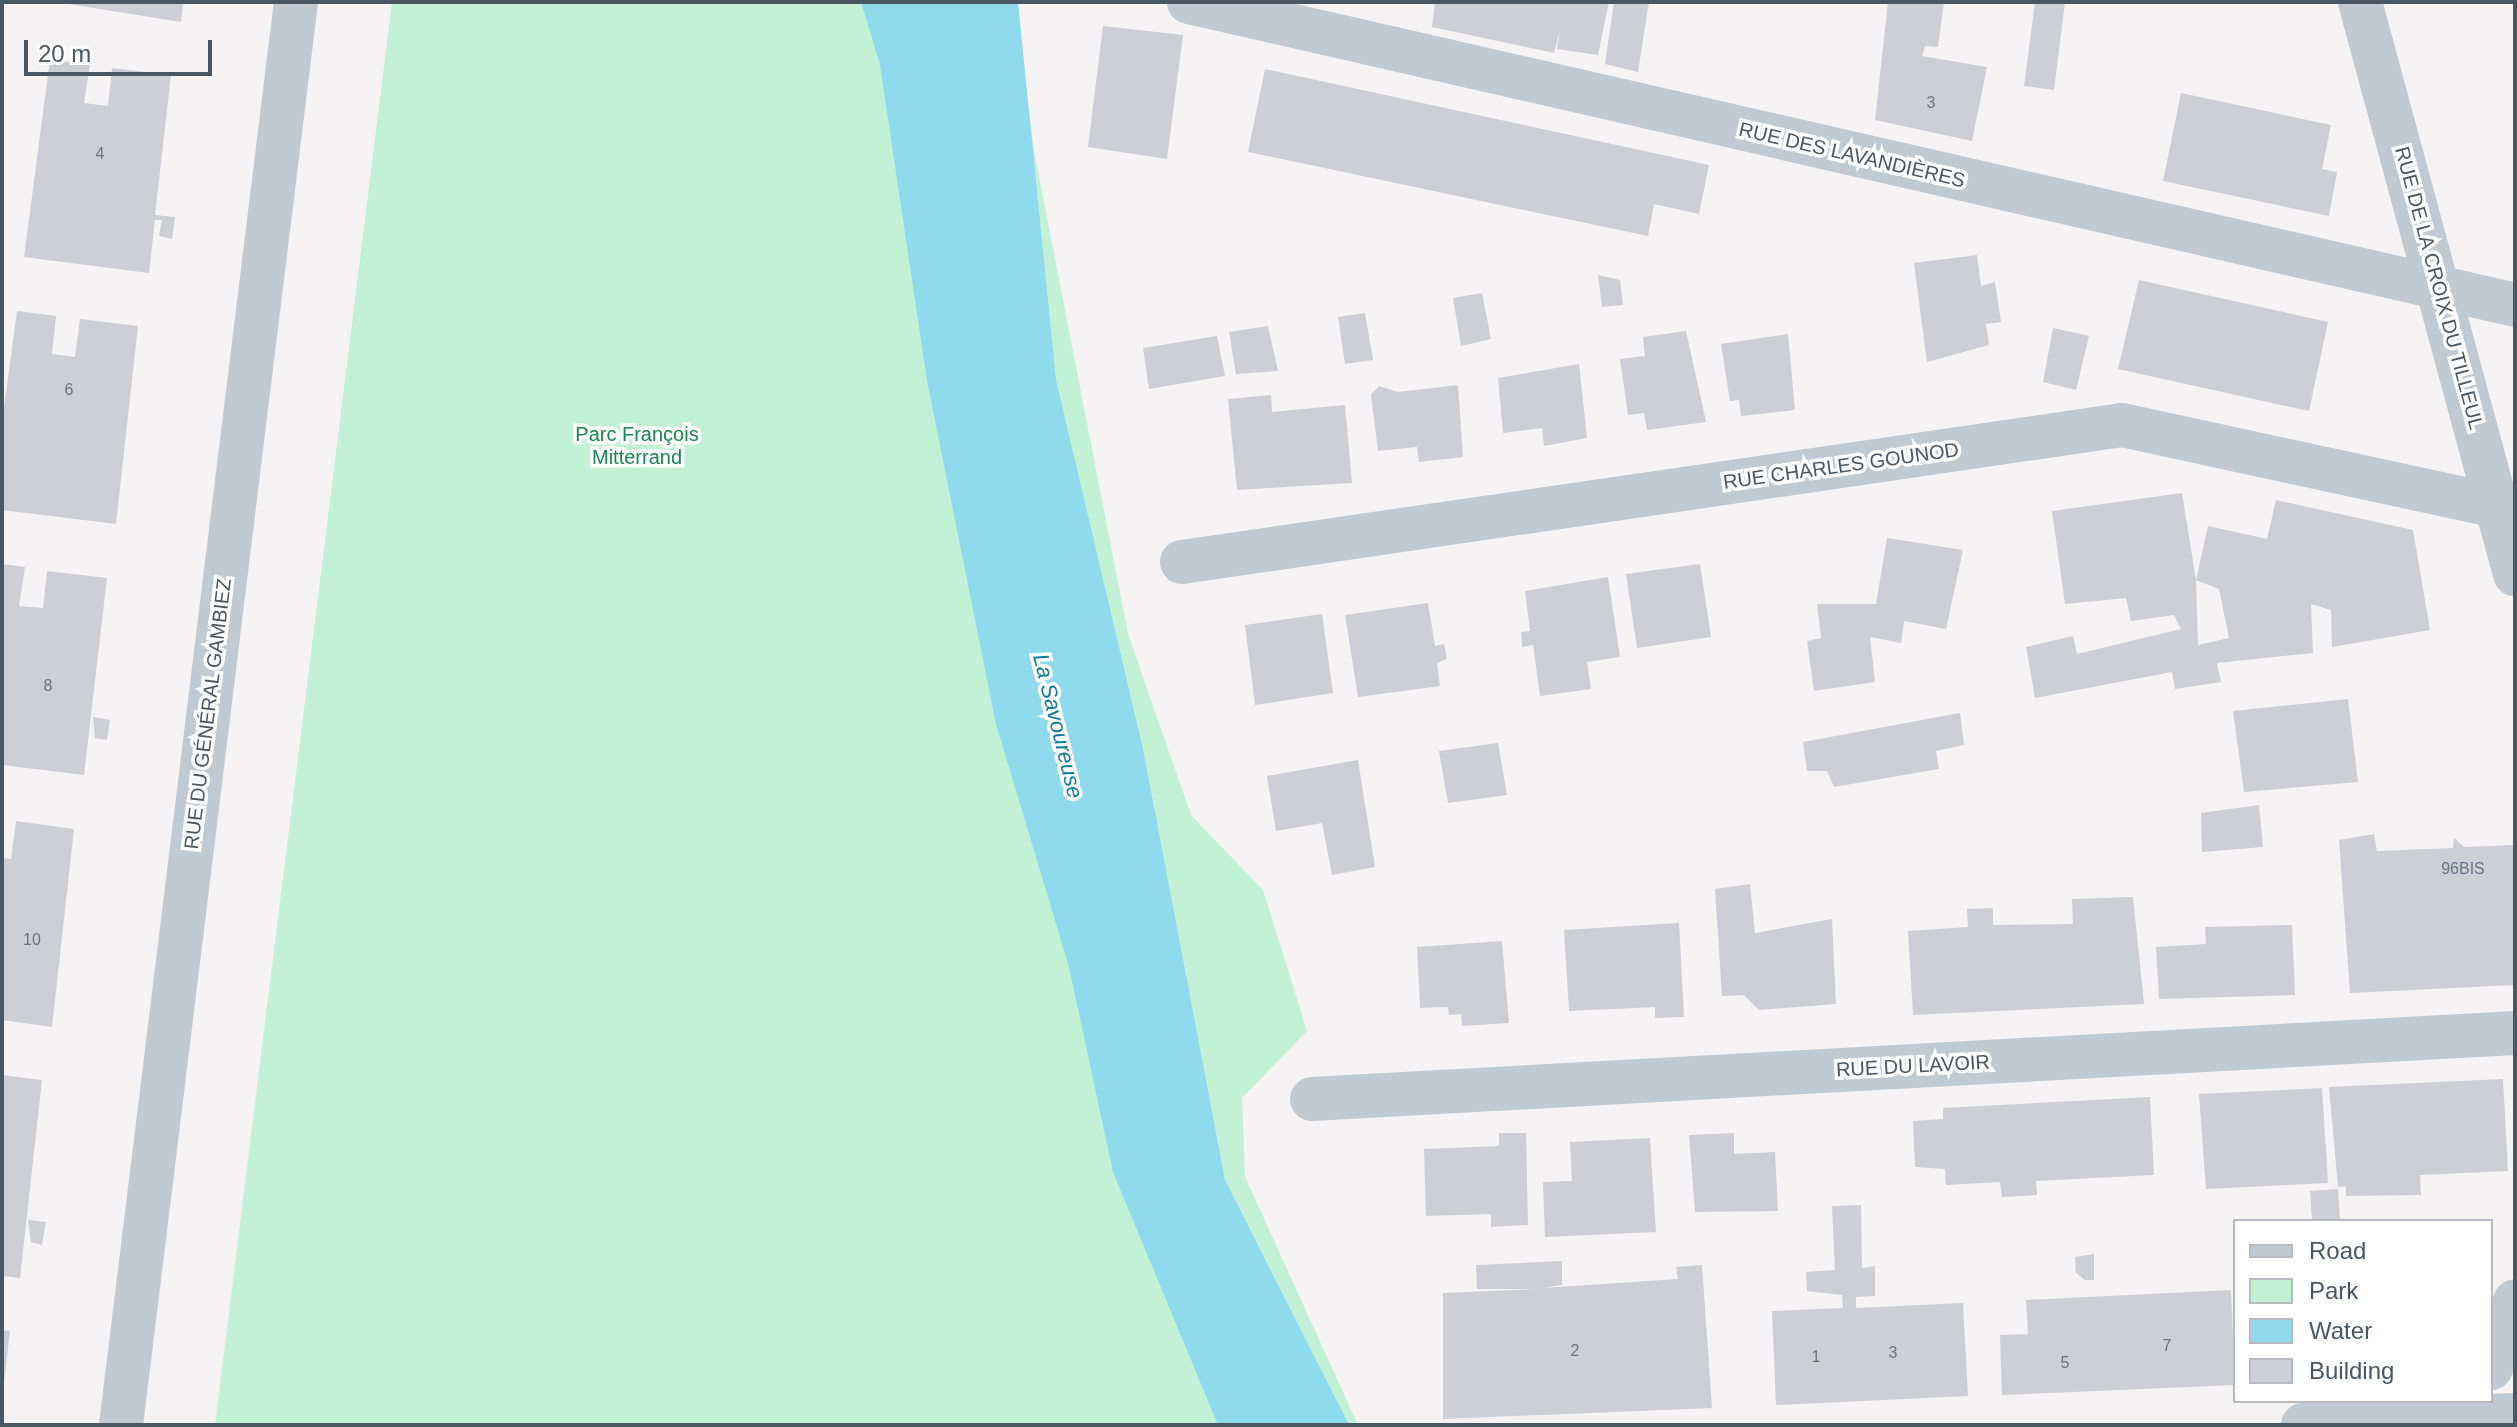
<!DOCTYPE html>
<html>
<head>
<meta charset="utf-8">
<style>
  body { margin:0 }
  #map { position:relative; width:2517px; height:1427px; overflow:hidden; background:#f5f3f3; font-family:Helvetica,sans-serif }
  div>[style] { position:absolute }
  .green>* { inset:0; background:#c3f1d5 }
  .water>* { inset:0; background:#90daee }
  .building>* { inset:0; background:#cdcfd5 }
  .minor>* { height:44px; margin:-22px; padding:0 22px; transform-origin:22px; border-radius:22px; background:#c1cad2 }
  span { translate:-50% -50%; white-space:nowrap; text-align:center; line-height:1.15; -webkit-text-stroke:7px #fff; paint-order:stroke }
  .number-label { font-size:16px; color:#6b747e }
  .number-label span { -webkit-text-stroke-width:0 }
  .street-label { font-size:20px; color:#4a5661 }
  .park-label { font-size:20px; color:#17864f }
  .water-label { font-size:22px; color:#0c7c9b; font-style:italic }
  .frame { position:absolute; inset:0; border:4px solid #4a5661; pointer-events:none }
  .legend { position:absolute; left:2233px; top:1219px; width:260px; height:184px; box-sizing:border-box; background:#fff; border:2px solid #b7bbc0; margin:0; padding:10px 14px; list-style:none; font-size:24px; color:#4a5661 }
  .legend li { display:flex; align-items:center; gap:16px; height:40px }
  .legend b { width:40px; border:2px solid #b7bbc0 }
  .scale { position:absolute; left:24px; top:40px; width:188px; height:36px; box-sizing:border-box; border:4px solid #4a5661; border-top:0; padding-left:10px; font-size:24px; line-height:28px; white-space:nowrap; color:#4a5661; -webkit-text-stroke:6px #fff; paint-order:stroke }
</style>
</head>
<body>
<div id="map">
  <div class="green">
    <i style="clip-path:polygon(392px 2px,1014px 2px,1035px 156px,1128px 634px,1191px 815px,1263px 890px,1307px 1031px,1242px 1098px,1245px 1177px,1358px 1425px,215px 1425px)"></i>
  </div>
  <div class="water">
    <i style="clip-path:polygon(861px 2px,1018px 2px,1056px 380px,1143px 749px,1225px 1180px,1349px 1425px,1218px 1425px,1113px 1172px,1069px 967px,996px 724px,927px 381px,880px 65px)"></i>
  </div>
  <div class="building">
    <i style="clip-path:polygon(56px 2px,183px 2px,181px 22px)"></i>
    <i style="clip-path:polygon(1435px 2px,1609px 2px,1598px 55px,1557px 49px,1560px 30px,1554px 53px,1432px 27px)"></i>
    <i style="clip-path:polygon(1614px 2px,1649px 2px,1638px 72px,1605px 64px)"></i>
    <i style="clip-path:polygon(1888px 2px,1944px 2px,1938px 47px,1925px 46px,1922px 56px,1987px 67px,1972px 141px,1875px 120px)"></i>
    <i style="clip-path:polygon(2035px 2px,2065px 2px,2054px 90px,2024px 86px)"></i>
    <i style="clip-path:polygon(1103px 26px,1183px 35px,1167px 159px,1088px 147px)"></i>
    <i style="clip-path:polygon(50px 60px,90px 64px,84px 103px,108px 106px,112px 68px,171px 75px,155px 215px,175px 217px,172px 239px,159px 236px,162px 220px,155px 220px,149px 273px,24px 257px)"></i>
    <i style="clip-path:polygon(1265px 69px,1709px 165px,1699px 214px,1654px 204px,1648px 236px,1248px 152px)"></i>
    <i style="clip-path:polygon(2181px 93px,2331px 125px,2322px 169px,2337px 172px,2329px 216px,2163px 181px)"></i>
    <i style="clip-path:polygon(1977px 255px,1981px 286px,1995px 282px,2001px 322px,1986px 324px,1989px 345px,1927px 362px,1914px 263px)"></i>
    <i style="clip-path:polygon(1598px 275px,1620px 280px,1623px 305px,1602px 307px)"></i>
    <i style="clip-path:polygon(2139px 280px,2328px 322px,2309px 411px,2118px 369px)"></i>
    <i style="clip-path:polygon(1482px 293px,1491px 339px,1461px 346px,1453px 298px)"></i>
    <i style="clip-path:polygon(17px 311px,56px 316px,52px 354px,75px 357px,80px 319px,138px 326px,116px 524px,2px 510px,2px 423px)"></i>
    <i style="clip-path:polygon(1365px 313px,1373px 360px,1345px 364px,1338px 317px)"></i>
    <i style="clip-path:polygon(1268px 326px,1278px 371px,1236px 374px,1229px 332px)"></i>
    <i style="clip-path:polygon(2053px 328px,2089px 336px,2076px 390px,2043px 382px)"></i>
    <i style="clip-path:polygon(1686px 331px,1706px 422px,1647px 430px,1644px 413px,1628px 415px,1620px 359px,1645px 356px,1643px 337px)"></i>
    <i style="clip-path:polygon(1788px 334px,1795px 410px,1741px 416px,1739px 400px,1730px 401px,1721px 344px)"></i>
    <i style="clip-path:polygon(1217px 336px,1225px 376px,1149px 389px,1143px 348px)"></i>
    <i style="clip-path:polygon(1579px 364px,1587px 438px,1544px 446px,1542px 428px,1503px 433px,1498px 378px)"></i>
    <i style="clip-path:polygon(1458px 385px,1463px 457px,1419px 462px,1417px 447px,1378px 451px,1371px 395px,1379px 386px,1398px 392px)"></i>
    <i style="clip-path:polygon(1271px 395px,1272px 412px,1345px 405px,1352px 483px,1237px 490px,1228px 399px)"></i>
    <i style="clip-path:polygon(evenodd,2182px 493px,2196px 580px,2208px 526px,2267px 539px,2276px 500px,2413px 530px,2430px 630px,2332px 647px,2331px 610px,2311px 604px,2313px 653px,2217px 663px,2221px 682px,2175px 689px,2172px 672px,2035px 698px,2026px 647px,2073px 636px,2077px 654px,2181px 629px,2174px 615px,2131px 621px,2126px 598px,2065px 604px,2052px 511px,2182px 493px,2196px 580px,2219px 589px,2229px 638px,2198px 645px,2196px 580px)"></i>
    <i style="clip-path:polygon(1887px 538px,1963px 550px,1946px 629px,1904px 621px,1901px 643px,1870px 637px,1875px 682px,1814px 691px,1807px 641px,1821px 638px,1817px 604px,1876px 604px)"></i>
    <i style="clip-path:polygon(2px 564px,25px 567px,19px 606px,43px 608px,47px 571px,107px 578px,84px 775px,2px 765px)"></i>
    <i style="clip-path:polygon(1700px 564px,1711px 637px,1637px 648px,1626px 574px)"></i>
    <i style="clip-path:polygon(1608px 577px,1620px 657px,1587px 662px,1591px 689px,1540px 696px,1533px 645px,1522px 647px,1521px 632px,1530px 631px,1525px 591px)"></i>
    <i style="clip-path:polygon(1428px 603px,1435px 646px,1444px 644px,1447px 659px,1437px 663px,1440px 686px,1358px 697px,1345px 615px)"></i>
    <i style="clip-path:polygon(1322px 614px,1333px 693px,1255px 705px,1245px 625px)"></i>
    <i style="clip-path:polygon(2348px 699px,2358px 782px,2244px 792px,2233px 711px)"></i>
    <i style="clip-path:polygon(1960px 713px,1964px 745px,1936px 751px,1939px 769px,1834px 787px,1827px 771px,1807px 771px,1803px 742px)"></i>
    <i style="clip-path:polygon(93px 717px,110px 720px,107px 740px,95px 738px)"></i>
    <i style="clip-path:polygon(1498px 743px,1507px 795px,1448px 803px,1439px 751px)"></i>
    <i style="clip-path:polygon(1358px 760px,1375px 867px,1332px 875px,1322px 823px,1276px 831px,1267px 776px)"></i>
    <i style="clip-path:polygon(2259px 805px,2263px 847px,2202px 852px,2201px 813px)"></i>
    <i style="clip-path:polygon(16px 821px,74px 829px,52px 1027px,2px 1020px,2px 858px,11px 859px)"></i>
    <i style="clip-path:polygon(2374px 834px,2377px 851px,2453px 848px,2454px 838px,2464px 847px,2515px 845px,2515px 985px,2350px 993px,2339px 840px)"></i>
    <i style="clip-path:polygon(1750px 884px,1755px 933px,1832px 919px,1836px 1004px,1759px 1010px,1744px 995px,1722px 996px,1715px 889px)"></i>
    <i style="clip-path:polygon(2133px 897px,2144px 1004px,1913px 1015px,1908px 931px,1968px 927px,1967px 909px,1993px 908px,1993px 925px,2073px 924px,2072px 899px)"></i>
    <i style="clip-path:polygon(1679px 923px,1684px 1017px,1655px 1018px,1655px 1007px,1569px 1011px,1564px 930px)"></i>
    <i style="clip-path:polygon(2292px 925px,2295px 995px,2159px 999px,2156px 947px,2206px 944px,2205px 927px)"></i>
    <i style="clip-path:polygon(1502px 941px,1509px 1023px,1462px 1026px,1461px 1014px,1449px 1015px,1448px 1007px,1420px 1008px,1417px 947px)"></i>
    <i style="clip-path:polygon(2px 1075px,42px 1080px,20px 1278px,2px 1276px)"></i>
    <i style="clip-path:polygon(2503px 1079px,2508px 1171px,2420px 1175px,2421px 1195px,2346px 1196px,2346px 1186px,2338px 1187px,2329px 1087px)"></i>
    <i style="clip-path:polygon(2322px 1088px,2328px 1183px,2206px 1189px,2199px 1094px)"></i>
    <i style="clip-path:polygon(2150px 1097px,2154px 1175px,2036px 1181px,2037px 1195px,2002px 1197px,2000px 1182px,1946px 1185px,1945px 1169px,1915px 1167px,1913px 1121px,1943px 1119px,1943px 1108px)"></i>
    <i style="clip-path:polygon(1499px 1133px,1526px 1133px,1528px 1225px,1491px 1227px,1491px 1214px,1426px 1216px,1424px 1149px,1499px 1146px)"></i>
    <i style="clip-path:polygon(1734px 1133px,1734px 1154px,1775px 1152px,1778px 1211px,1695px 1212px,1689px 1135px)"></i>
    <i style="clip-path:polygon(1650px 1138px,1656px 1232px,1545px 1237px,1543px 1182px,1572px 1181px,1570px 1142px)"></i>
    <i style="clip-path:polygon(2338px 1189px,2340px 1221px,2312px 1221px,2310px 1191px)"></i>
    <i style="clip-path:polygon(1861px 1205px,1862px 1268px,1875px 1266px,1875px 1296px,1856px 1297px,1856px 1308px,1963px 1303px,1968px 1396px,1776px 1405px,1772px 1311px,1843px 1308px,1842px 1295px,1807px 1291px,1806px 1272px,1835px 1270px,1832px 1206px)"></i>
    <i style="clip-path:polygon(28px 1220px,46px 1222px,42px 1245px,31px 1242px)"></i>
    <i style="clip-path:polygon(2094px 1254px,2094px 1280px,2085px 1280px,2076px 1273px,2075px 1257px)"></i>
    <i style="clip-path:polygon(1562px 1261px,1562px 1285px,1543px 1288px,1678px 1279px,1676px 1267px,1702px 1265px,1712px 1408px,1443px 1419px,1443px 1293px,1536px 1289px,1477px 1289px,1476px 1265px)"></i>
    <i style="clip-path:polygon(2231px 1290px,2235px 1385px,2002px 1395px,2000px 1335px,2028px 1334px,2026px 1300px)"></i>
    <i style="clip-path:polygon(2px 1330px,10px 1331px,4px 1382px,2px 1382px)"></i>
  </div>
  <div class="minor">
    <i style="left:1189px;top:2px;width:1360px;rotate:12.87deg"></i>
    <i style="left:2360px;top:2px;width:593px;rotate:74.84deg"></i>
    <i style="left:1182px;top:562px;width:950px;rotate:-8.29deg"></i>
    <i style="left:2122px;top:425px;width:384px;rotate:12.2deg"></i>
    <i style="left:1312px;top:1099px;width:1205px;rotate:-3.14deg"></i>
    <i style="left:2491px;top:1368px;width:71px;rotate:-70.3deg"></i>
    <i style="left:121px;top:1425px;width:1434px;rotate:-82.99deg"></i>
    <i style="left:2303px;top:1425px;width:212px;rotate:-2.7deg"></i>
  </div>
  <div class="number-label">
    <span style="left:1931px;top:103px">3</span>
    <span style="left:100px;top:154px">4</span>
    <span style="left:69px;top:390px">6</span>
    <span style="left:48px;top:686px">8</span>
    <span style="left:2463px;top:869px">96BIS</span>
    <span style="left:32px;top:940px">10</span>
    <span style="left:2167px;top:1346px">7</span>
    <span style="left:1575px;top:1351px">2</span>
    <span style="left:1893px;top:1353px">3</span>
    <span style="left:1816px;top:1357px">1</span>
    <span style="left:2065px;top:1363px">5</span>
  </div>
  <div class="street-label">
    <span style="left:1852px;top:155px;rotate:13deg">RUE DES LAVANDIÈRES</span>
    <span style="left:2439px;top:288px;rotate:75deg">RUE DE LA CROIX DU TILLEUL</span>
    <span style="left:1841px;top:466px;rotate:-8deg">RUE CHARLES GOUNOD</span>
    <span style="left:208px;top:714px;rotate:-83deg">RUE DU GÉNÉRAL GAMBIEZ</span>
    <span style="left:1913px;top:1066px;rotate:-3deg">RUE DU LAVOIR</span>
  </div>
  <div class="park-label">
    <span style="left:637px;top:446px">Parc François<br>Mitterrand</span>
  </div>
  <div class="water-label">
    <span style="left:1058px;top:726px;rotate:76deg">La Savoureuse</span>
  </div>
  <div class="frame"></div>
  <ul class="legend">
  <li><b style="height:10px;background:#c1cad2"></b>Road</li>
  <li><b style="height:22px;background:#c3f1d5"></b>Park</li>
  <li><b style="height:22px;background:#90daee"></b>Water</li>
  <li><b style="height:22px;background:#cdcfd5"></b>Building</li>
  </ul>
  <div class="scale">20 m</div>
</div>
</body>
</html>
